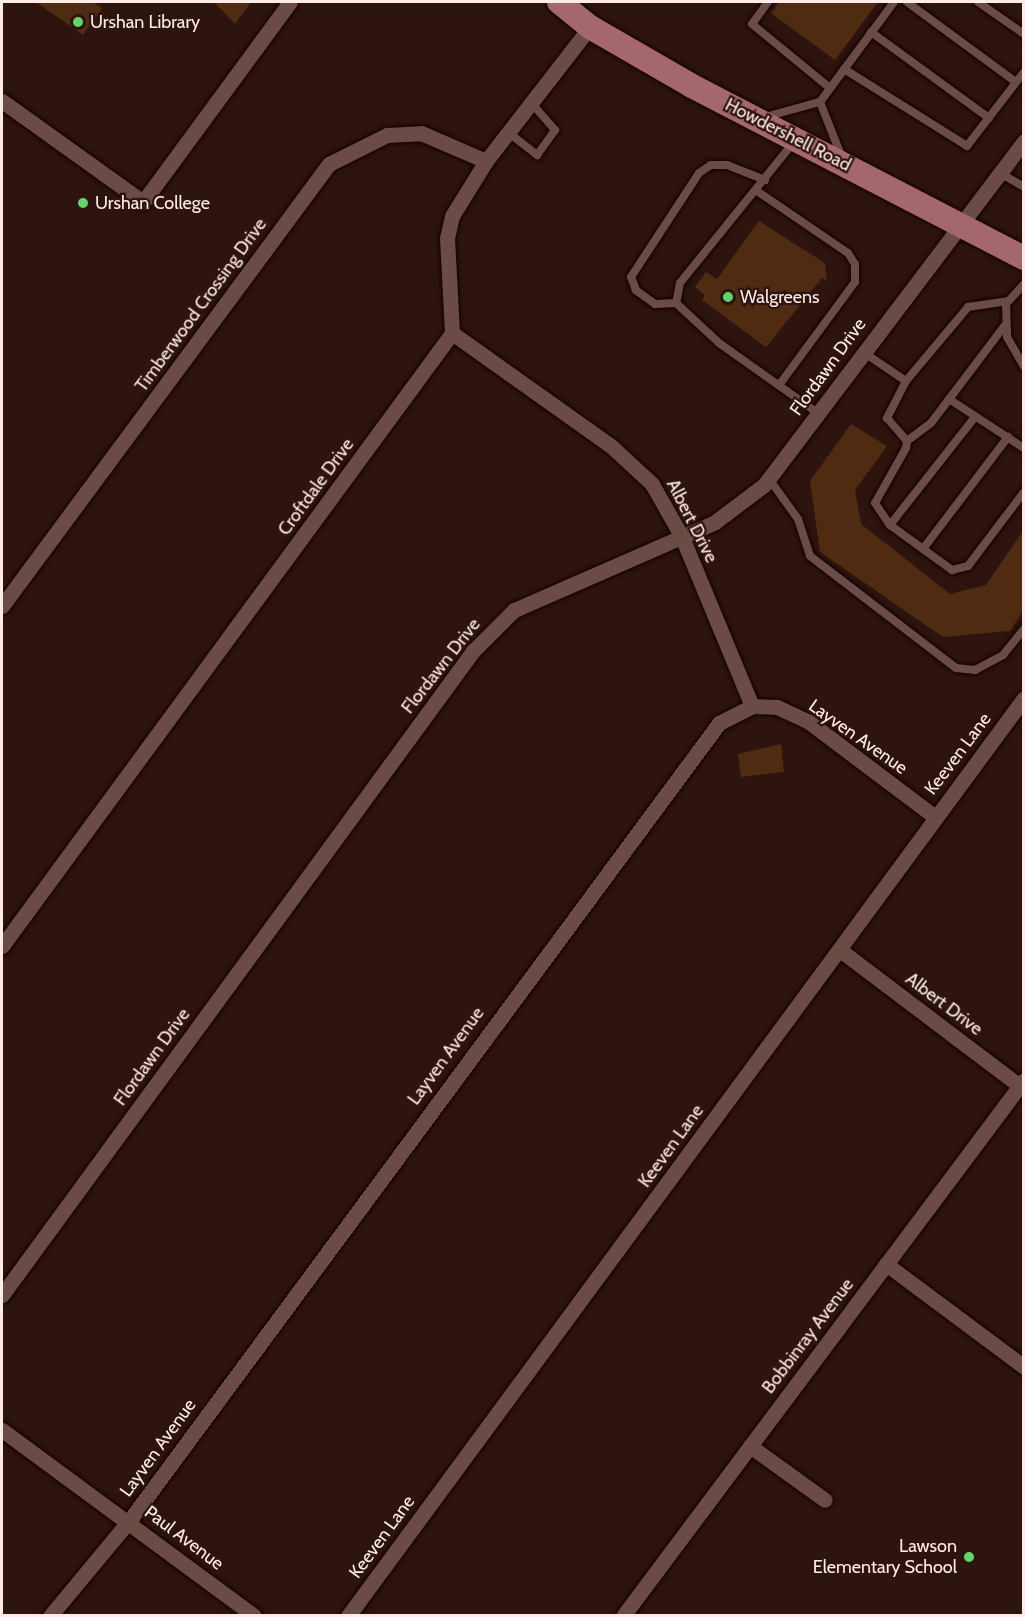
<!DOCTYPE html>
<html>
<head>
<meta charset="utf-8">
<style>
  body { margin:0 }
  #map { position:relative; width:1025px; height:1617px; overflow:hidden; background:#2e140f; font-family:Cabin,sans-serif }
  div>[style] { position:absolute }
  .building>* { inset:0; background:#4f2b11 }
  .roads { filter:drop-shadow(0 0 2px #150100) drop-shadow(0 0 2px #150100) }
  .lane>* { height:8px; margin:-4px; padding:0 4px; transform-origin:4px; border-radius:4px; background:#6b4b45 }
  .street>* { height:15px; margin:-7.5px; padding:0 7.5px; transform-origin:7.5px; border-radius:7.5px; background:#6b4b45 }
  .primary>* { height:24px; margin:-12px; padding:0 12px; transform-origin:12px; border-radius:12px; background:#a5676e }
  .dots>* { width:16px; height:16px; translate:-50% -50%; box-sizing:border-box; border:3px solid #2e140f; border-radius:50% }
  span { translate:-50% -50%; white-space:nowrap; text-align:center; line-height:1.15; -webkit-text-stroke:4.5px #2e140f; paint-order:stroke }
  .poi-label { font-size:18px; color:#ffebe7 }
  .left { translate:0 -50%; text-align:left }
  .right { translate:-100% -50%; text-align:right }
  .street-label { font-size:18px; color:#ffebe7 }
  .frame { position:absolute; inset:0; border:3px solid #ffebe7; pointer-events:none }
</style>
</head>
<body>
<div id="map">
  <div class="building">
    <i style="clip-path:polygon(36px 2px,93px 2px,102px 8px,83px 35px)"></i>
    <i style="clip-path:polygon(214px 2px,251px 2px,235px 24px)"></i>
    <i style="clip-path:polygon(779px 2px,878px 2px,835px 60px,771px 13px)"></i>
    <i style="clip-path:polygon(759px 221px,825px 263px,827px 282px,822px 278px,766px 347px,702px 300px,705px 295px,695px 287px,706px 272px,717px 279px)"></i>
    <i style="clip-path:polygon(851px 424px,887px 446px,855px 490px,861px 524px,950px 594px,986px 585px,1023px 531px,1023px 611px,1010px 631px,943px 637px,820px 552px,810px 481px)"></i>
    <i style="clip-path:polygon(781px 744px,784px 772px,741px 777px,738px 754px)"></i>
  </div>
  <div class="roads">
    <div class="lane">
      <i style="left:768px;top:2px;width:27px;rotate:126deg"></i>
      <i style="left:752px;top:24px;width:101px;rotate:39.4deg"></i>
      <i style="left:907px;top:2px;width:135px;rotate:36.3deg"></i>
      <i style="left:978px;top:2px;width:56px;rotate:34.8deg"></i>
      <i style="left:871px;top:32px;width:146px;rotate:36.1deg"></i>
      <i style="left:844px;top:69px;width:145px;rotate:32deg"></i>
      <i style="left:967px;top:146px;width:93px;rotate:-52.4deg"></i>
      <i style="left:820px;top:102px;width:124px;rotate:-53.5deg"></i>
      <i style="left:765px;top:117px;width:57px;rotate:-15.3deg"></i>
      <i style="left:820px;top:102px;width:57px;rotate:68.4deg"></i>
      <i style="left:509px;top:133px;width:36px;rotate:38deg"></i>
      <i style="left:537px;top:155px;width:31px;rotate:-54deg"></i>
      <i style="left:555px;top:130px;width:37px;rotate:-131deg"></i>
      <i style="left:793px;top:143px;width:180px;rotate:128.9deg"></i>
      <i style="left:680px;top:283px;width:20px;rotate:101deg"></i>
      <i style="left:676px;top:303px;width:59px;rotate:42.9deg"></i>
      <i style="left:719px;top:343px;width:121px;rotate:35.3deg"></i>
      <i style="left:1000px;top:173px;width:28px;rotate:30deg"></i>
      <i style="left:757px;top:191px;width:110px;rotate:34.3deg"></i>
      <i style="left:848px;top:253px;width:13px;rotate:58deg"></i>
      <i style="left:855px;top:264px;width:18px;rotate:90deg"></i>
      <i style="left:855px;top:282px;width:128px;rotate:126.4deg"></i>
      <i style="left:1024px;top:284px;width:27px;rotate:132deg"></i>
      <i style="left:1006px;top:304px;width:33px;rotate:88deg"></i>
      <i style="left:1007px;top:337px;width:34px;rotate:60deg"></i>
      <i style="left:676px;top:303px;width:21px;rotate:177deg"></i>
      <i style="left:655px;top:304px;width:24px;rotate:-144deg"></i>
      <i style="left:636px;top:290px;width:14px;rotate:-111deg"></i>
      <i style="left:631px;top:277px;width:124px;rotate:-56.8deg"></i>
      <i style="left:699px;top:173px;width:14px;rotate:-34deg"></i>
      <i style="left:711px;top:165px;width:16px"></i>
      <i style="left:727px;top:165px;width:41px;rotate:21.5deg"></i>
      <i style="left:863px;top:352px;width:52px;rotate:34deg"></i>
      <i style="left:906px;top:381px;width:97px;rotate:-50deg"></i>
      <i style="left:968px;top:307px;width:40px;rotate:-8.5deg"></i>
      <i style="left:906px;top:381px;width:42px;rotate:117.2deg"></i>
      <i style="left:887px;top:418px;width:30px;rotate:49deg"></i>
      <i style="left:907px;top:441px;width:7px;rotate:98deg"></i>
      <i style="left:906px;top:448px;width:63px;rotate:119.4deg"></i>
      <i style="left:875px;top:503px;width:27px;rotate:56deg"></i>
      <i style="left:890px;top:525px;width:77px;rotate:36deg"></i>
      <i style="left:952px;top:570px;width:16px;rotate:-14deg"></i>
      <i style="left:968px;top:566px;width:93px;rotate:-52.9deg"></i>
      <i style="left:949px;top:399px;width:90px;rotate:33.2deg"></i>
      <i style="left:907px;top:441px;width:30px;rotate:-37deg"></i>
      <i style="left:931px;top:423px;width:124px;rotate:-52.9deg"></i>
      <i style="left:769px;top:479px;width:49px;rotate:54.1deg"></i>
      <i style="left:798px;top:519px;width:39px;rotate:72deg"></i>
      <i style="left:810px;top:556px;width:184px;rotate:37.5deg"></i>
      <i style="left:956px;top:668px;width:19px;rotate:6deg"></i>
      <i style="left:975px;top:670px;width:32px;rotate:-28deg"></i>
      <i style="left:1003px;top:655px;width:33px;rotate:-51deg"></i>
      <i style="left:890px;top:525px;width:137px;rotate:-51.8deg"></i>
      <i style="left:923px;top:549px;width:141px;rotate:-52.8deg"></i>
    </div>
    <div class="street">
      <i style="left:2px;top:101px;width:173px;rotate:35.6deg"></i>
      <i style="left:143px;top:202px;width:248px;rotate:-53.7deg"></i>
      <i style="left:452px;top:333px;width:195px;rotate:35.4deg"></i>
      <i style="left:611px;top:446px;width:56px;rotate:42.8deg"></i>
      <i style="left:652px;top:484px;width:61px;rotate:60.5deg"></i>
      <i style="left:682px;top:537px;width:183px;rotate:67.5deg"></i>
      <i style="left:2px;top:606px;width:550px;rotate:-53.51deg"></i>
      <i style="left:329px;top:164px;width:65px;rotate:-26.6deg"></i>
      <i style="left:387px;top:135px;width:34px;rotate:-3deg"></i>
      <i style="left:421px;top:133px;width:71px;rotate:23.3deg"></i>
      <i style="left:2px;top:946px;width:760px;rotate:-53.72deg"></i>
      <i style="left:452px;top:333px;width:95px;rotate:-93deg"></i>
      <i style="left:447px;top:238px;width:23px;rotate:-77deg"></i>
      <i style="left:452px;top:216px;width:65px;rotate:-58.3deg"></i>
      <i style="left:486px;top:161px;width:170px;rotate:-52.2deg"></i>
      <i style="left:840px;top:950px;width:231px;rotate:37.1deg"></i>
      <i style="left:886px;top:1264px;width:172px;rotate:36.7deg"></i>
      <i style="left:2px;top:1295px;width:798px;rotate:-53.82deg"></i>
      <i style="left:473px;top:651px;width:58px;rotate:-45deg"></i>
      <i style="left:514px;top:610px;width:219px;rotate:-23.6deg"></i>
      <i style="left:715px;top:522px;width:61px;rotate:-37.1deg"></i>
      <i style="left:764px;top:485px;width:431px;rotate:-52.9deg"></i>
      <i style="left:2px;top:1430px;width:313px;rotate:36.4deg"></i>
      <i style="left:750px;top:1446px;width:92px;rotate:35.8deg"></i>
      <i style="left:50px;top:1616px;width:124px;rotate:-50.3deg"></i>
      <i style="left:129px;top:1521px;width:992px;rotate:-53.52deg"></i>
      <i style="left:719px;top:723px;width:37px;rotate:-27deg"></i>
      <i style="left:752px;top:706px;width:25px;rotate:2deg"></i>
      <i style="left:777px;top:707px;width:35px;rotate:25deg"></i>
      <i style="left:809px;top:722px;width:158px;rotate:37deg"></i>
      <i style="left:348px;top:1616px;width:1140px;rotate:-53.63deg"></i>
      <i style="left:623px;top:1616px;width:669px;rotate:-53.2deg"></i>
    </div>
    <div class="primary">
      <i style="left:559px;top:2px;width:40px;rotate:39deg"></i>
      <i style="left:590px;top:27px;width:118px;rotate:30deg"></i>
      <i style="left:692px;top:86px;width:374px;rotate:27.4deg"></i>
    </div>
  </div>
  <div class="dots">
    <i style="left:78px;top:22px;background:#62d469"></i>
    <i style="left:83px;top:203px;background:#62d469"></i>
    <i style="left:728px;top:297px;background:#62d469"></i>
    <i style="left:969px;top:1557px;background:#62d469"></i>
  </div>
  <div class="poi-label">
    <span class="left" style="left:90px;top:22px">Urshan Library</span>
    <span class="left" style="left:95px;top:203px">Urshan College</span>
    <span class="left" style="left:740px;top:297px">Walgreens</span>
    <span class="right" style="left:957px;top:1557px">Lawson<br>Elementary School</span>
  </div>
  <div class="street-label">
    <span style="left:788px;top:135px;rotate:27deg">Howdershell Road</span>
    <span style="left:201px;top:305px;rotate:-54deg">Timberwood Crossing Drive</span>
    <span style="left:828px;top:367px;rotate:-54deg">Flordawn Drive</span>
    <span style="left:316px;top:487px;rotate:-54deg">Croftdale Drive</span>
    <span style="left:692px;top:521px;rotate:63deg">Albert Drive</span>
    <span style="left:441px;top:666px;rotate:-52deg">Flordawn Drive</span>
    <span style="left:858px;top:737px;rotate:35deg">Layven Avenue</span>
    <span style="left:958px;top:754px;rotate:-53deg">Keeven Lane</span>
    <span style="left:944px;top:1004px;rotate:37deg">Albert Drive</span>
    <span style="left:446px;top:1056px;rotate:-54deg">Layven Avenue</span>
    <span style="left:152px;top:1057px;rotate:-54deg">Flordawn Drive</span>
    <span style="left:671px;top:1146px;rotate:-54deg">Keeven Lane</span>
    <span style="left:808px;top:1336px;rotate:-53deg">Bobbinray Avenue</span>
    <span style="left:158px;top:1448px;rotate:-54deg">Layven Avenue</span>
    <span style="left:382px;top:1537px;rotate:-54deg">Keeven Lane</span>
    <span style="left:184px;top:1538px;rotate:37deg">Paul Avenue</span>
  </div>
  <div class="frame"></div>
</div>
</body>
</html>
